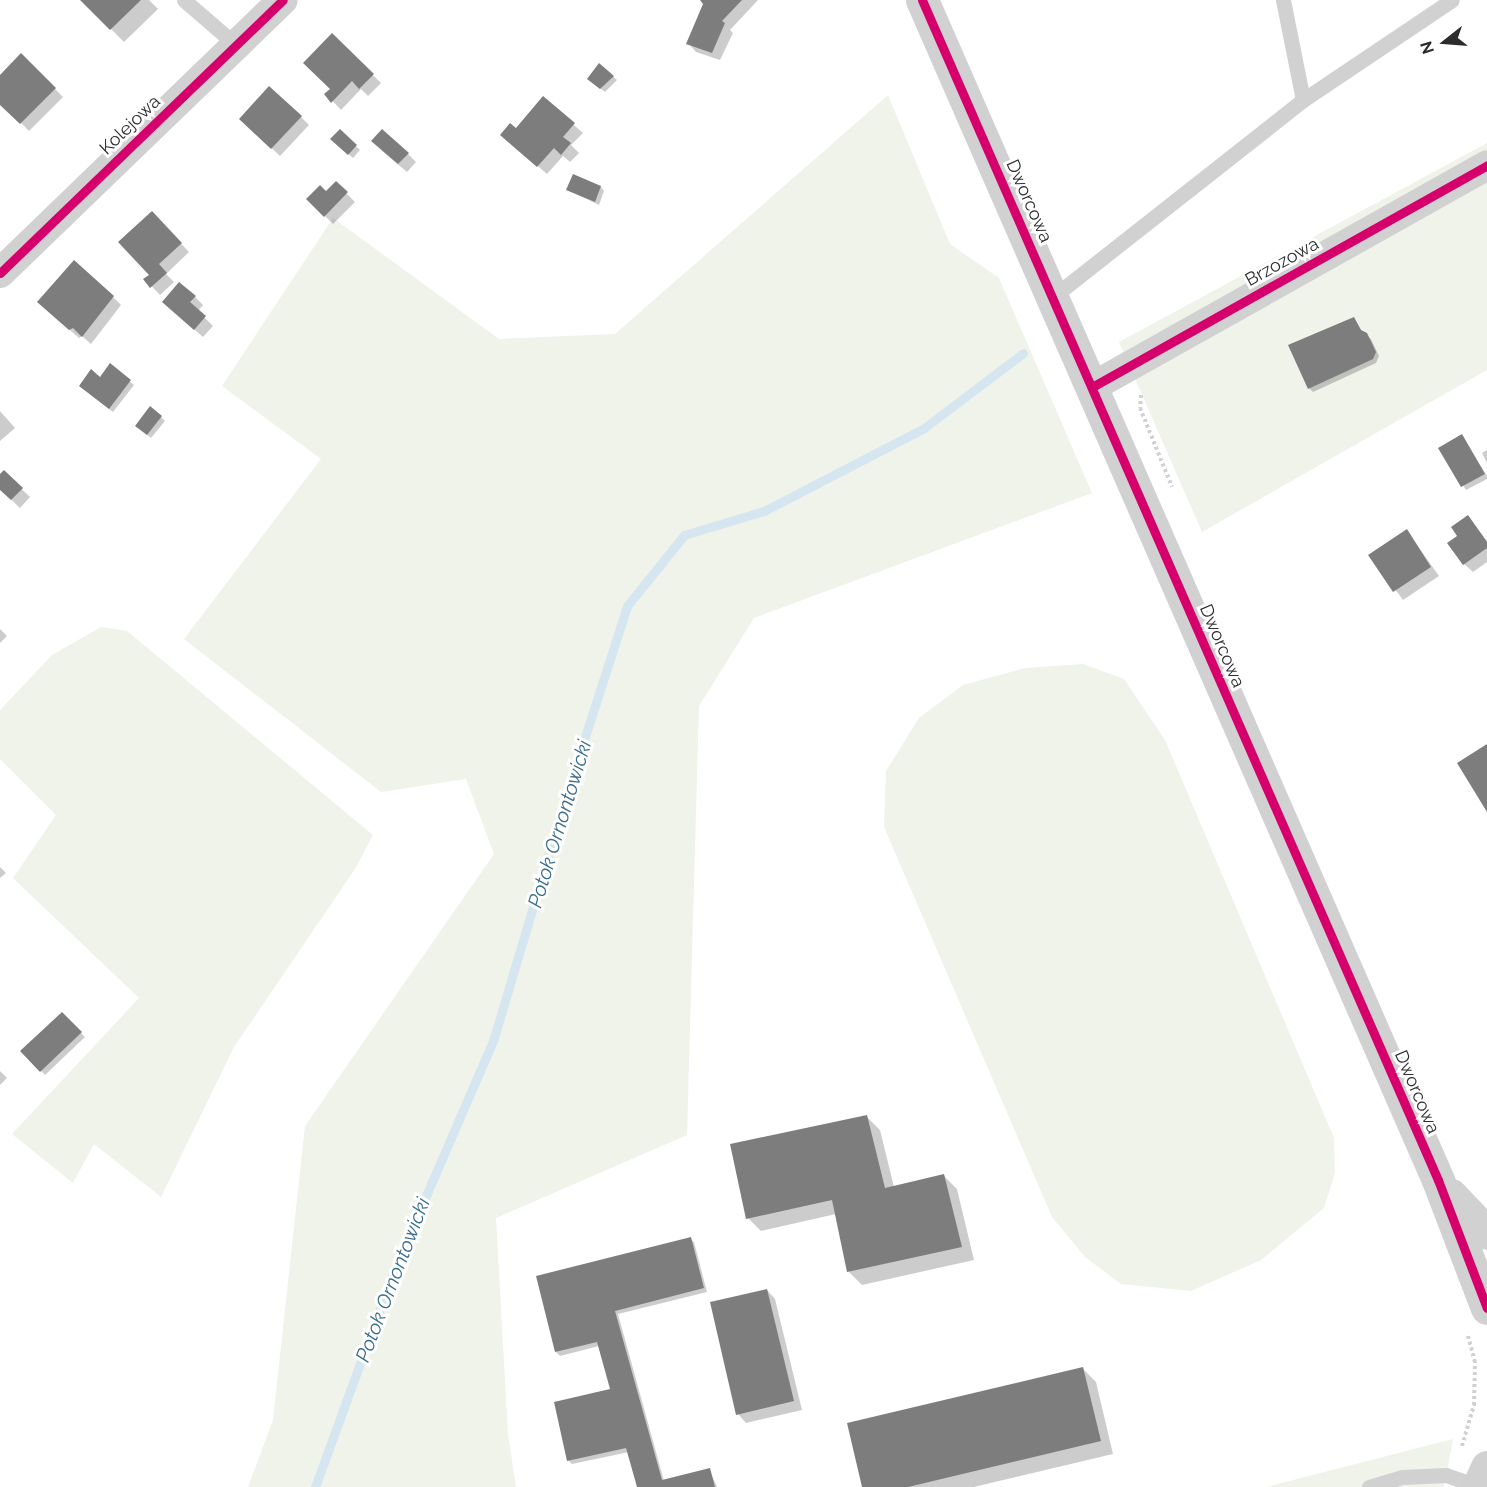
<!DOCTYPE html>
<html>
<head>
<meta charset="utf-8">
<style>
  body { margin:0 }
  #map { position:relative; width:1487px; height:1487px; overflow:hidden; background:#fff; font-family:Raleway,sans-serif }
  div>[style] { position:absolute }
  .green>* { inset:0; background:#eff3ea }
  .shadow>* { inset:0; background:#0003 }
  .stream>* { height:9px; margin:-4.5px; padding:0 4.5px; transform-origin:4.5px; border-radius:4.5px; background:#d5e6f1 }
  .building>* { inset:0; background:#7d7d7d }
  .path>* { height:4px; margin-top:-2px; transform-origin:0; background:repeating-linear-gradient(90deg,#d1d1d1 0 3px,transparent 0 6px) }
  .service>* { height:15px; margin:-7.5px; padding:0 7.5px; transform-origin:7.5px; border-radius:7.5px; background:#d1d1d1 }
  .minor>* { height:30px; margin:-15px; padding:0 15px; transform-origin:15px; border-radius:15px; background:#d1d1d1 }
  .tertiary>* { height:33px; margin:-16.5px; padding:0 16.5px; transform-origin:16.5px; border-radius:16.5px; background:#d1d1d1 }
  .cycleway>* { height:9px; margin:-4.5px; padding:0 4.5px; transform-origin:4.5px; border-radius:4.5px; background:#d6006c }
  span { translate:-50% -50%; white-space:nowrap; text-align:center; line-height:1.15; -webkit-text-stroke:6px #fff; paint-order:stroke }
  .street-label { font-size:18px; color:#2c2c2c }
  .water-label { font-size:20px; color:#386d8f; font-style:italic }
  .north { position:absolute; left:1415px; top:12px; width:60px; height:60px; -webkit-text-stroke:4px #fff; paint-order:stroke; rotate:253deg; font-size:16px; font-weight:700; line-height:24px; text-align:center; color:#2c2c2c }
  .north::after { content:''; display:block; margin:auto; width:21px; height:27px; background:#2c2c2c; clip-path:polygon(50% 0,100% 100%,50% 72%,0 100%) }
</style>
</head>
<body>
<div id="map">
  <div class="green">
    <i style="clip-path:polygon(888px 95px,950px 244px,999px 278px,1092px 493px,754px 618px,699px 706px,687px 1135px,496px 1218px,508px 1434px,516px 1487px,248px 1487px,273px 1420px,305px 1126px,494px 854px,466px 779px,381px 792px,184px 639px,321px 459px,222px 386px,333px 218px,499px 339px,615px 334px)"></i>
    <i style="clip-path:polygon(1487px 143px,1487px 370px,1202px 532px,1119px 342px)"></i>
    <i style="clip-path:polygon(101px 627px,127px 631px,373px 835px,355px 869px,234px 1047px,161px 1197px,94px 1144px,73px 1183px,12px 1134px,139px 998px,13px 878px,56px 815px,0 759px,0 710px,52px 655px)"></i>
    <i style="clip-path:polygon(1083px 664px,1124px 679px,1165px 740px,1334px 1138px,1335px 1173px,1324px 1208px,1261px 1260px,1191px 1291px,1121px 1284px,1085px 1257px,1052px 1217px,884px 827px,886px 771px,919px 718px,963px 685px,1025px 668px)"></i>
    <i style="clip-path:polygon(1453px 1439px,1444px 1487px,1266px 1487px)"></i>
  </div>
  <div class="shadow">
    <i style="clip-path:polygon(82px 0,149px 0,158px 9px,124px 42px)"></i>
    <i style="clip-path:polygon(701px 0,758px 0,730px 30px,733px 33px,720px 60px,696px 52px,688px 43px,705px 4px)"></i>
    <i style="clip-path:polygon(332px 35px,381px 83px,368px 96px,361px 89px,341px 110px,326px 94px,332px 89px)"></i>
    <i style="clip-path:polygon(21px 55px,63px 97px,29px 131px,0 101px,0 77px)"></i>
    <i style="clip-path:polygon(600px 65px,617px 80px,605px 92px,593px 83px)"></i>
    <i style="clip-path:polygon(543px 98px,583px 133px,571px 145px,579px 153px,570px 162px,563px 156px,547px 174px,511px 143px,516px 130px)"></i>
    <i style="clip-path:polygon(301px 117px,309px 125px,280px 156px,249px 127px)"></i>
    <i style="clip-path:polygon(340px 131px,360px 150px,353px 158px,332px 139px)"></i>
    <i style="clip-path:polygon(381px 150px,408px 154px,416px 162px,407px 172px)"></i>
    <i style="clip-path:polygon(336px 183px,355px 202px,333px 224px,308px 199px,326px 193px)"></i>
    <i style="clip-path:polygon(601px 187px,604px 191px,599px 205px,568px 190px)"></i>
    <i style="clip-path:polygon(152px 213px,189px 252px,166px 274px,174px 282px,160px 295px,145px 279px,151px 275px)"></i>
    <i style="clip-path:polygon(113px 297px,121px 305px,91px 344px,82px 336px,79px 338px,47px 310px)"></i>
    <i style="clip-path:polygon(195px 297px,203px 305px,198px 311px,213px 326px,203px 337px,172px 310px)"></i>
    <i style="clip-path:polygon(1353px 318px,1363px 333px,1371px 339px,1379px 356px,1376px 363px,1313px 392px,1309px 388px)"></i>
    <i style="clip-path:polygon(110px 365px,134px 385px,113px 412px,84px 389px,100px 379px)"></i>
    <i style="clip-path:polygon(0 411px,15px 428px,0 441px)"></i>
    <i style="clip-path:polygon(161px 417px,165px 421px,151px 438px,140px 429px)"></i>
    <i style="clip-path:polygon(1462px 436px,1487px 476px,1487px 479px,1466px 490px,1440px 448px)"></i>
    <i style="clip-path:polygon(1487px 450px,1487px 463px,1482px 453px)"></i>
    <i style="clip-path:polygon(4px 472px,30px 497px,20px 508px,0 489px,0 476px)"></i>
    <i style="clip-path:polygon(1468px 517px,1487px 541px,1487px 562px,1473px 572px,1464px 564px,1459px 536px)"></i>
    <i style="clip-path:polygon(1407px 531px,1439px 576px,1403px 600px,1370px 555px)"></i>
    <i style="clip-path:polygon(0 629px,7px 636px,0 643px)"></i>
    <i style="clip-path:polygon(0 867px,6px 873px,0 878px)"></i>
    <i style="clip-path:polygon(62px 1014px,85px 1037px,45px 1075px,22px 1051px)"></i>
    <i style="clip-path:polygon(0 1071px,7px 1078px,0 1085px)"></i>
    <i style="clip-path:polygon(867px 1117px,880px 1130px,894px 1187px,944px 1176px,957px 1189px,974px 1260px,862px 1285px,849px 1272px,836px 1214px,761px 1231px,748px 1218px)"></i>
    <i style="clip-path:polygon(690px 1239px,694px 1242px,707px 1292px,618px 1314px,664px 1481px,709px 1469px,717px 1487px,639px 1487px,629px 1452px,572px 1464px,569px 1461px,612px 1390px,599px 1346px,560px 1356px,556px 1352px)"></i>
    <i style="clip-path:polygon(767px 1290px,775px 1299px,802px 1410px,746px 1423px,738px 1414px)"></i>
    <i style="clip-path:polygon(1083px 1369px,1096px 1382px,1113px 1454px,974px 1487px,864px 1487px)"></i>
  </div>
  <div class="stream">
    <i style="left:315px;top:1487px;width:236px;rotate:-70deg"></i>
    <i style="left:396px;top:1265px;width:244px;rotate:-66.6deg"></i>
    <i style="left:493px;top:1041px;width:259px;rotate:-73.4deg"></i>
    <i style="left:567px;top:793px;width:196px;rotate:-72.2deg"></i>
    <i style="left:627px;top:606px;width:91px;rotate:-51.2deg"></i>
    <i style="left:684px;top:535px;width:84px;rotate:-16.7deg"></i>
    <i style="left:764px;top:511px;width:180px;rotate:-27.4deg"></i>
    <i style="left:924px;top:428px;width:124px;rotate:-37.1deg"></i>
  </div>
  <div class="building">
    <i style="clip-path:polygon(80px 0,141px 0,110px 30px)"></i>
    <i style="clip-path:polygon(700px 0,742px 0,722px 21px,725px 23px,712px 53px,686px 44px,703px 4px)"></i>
    <i style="clip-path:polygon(332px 33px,374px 74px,359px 89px,352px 81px,331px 103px,324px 94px,330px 89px,303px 63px)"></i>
    <i style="clip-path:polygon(21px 53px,56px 88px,20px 124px,0 105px,0 75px)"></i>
    <i style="clip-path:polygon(599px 63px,614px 76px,600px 89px,587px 79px)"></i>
    <i style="clip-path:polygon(269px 86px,302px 116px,271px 149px,239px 119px)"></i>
    <i style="clip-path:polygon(543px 96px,575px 123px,563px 137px,571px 143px,561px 155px,554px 148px,537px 167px,500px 135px,510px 123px,516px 128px)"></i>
    <i style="clip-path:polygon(340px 129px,357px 145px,348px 155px,330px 139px)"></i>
    <i style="clip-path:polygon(382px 129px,409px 153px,398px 164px,371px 141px)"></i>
    <i style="clip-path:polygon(573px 174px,601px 186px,595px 202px,566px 190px)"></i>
    <i style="clip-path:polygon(336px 181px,348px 192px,324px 217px,306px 199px,320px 185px,326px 191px)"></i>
    <i style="clip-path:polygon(152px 211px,182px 243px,159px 264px,167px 273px,150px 288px,143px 279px,149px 275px,118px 242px)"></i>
    <i style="clip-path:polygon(74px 260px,114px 296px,82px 337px,73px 328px,69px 330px,37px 302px)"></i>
    <i style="clip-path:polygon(179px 282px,196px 296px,190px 302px,206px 316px,194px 330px,162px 302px)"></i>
    <i style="clip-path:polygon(1354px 317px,1361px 330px,1367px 333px,1376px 352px,1373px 359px,1308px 389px,1288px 345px)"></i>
    <i style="clip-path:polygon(110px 363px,131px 380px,109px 409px,79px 386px,91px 369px,100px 377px)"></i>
    <i style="clip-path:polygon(150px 406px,162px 416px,147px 435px,135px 426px)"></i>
    <i style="clip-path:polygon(1462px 434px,1485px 474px,1461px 487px,1438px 448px)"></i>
    <i style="clip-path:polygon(4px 470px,23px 488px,11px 500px,0 490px,0 474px)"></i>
    <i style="clip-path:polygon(1468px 515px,1487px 542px,1487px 548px,1463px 565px,1447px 543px,1457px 536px,1451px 527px)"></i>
    <i style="clip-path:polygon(1407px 529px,1431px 567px,1393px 592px,1368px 555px)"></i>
    <i style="clip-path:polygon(1487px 744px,1487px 812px,1457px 763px)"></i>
    <i style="clip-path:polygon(62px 1012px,82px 1032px,40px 1072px,20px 1051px)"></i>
    <i style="clip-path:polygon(867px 1115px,885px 1188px,944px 1174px,962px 1247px,847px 1272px,832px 1200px,746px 1219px,730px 1144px)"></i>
    <i style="clip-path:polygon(691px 1237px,704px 1288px,615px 1311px,662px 1480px,710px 1468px,715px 1487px,637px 1487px,626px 1448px,567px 1461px,554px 1402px,610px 1389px,597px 1342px,555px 1352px,536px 1276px)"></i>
    <i style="clip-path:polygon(767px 1289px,794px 1401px,736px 1415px,710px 1302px)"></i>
    <i style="clip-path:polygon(1083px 1367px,1101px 1441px,908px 1487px,862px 1487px,847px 1423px)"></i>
  </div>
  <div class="path">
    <i style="left:1141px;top:395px;width:13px;rotate:94deg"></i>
    <i style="left:1140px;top:408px;width:85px;rotate:67.9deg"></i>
    <i style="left:1462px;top:1446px;width:43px;rotate:-73.7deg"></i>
    <i style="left:1474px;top:1405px;width:43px;rotate:-88.7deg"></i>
    <i style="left:1475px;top:1362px;width:30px;rotate:-105deg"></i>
  </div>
  <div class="service">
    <i style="left:184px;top:0;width:69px;rotate:40.9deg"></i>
    <i style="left:1303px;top:100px;width:179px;rotate:-33.9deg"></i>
    <i style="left:1054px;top:296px;width:317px;rotate:-38.2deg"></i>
    <i style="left:1303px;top:100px;width:102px;rotate:-101.3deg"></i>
    <i style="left:1369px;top:1487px;width:34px;rotate:-17deg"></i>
    <i style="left:1402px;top:1477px;width:44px;rotate:-2.6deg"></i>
    <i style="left:1446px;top:1475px;width:34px;rotate:19deg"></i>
  </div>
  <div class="minor">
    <i style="left:0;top:273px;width:393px;rotate:-44deg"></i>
    <i style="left:1092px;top:387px;width:453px;rotate:-29.3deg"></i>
  </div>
  <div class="tertiary">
    <i style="left:922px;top:0;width:1288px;rotate:66.38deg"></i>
    <i style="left:1438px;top:1180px;width:137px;rotate:69.1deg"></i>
    <i style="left:1451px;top:1195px;width:52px;rotate:46.5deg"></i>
    <i style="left:1478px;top:1487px;width:22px;rotate:-66deg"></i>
  </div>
  <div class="cycleway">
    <i style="left:922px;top:0;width:1288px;rotate:66.38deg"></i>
    <i style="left:1438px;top:1180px;width:137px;rotate:69.1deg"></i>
    <i style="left:0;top:273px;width:393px;rotate:-44deg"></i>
    <i style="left:1092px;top:387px;width:453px;rotate:-29.3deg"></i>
  </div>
  <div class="street-label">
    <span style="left:130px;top:125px;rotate:-44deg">Kolejowa</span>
    <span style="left:1029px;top:201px;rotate:66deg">Dworcowa</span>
    <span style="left:1282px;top:262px;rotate:-29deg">Brzozowa</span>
    <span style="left:1222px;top:646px;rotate:67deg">Dworcowa</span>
    <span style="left:1417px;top:1092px;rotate:67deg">Dworcowa</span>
  </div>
  <div class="water-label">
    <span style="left:560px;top:824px;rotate:-73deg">Potok Ornontowicki</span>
    <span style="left:393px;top:1280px;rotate:-69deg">Potok Ornontowicki</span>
  </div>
  <div class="north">N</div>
</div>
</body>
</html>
